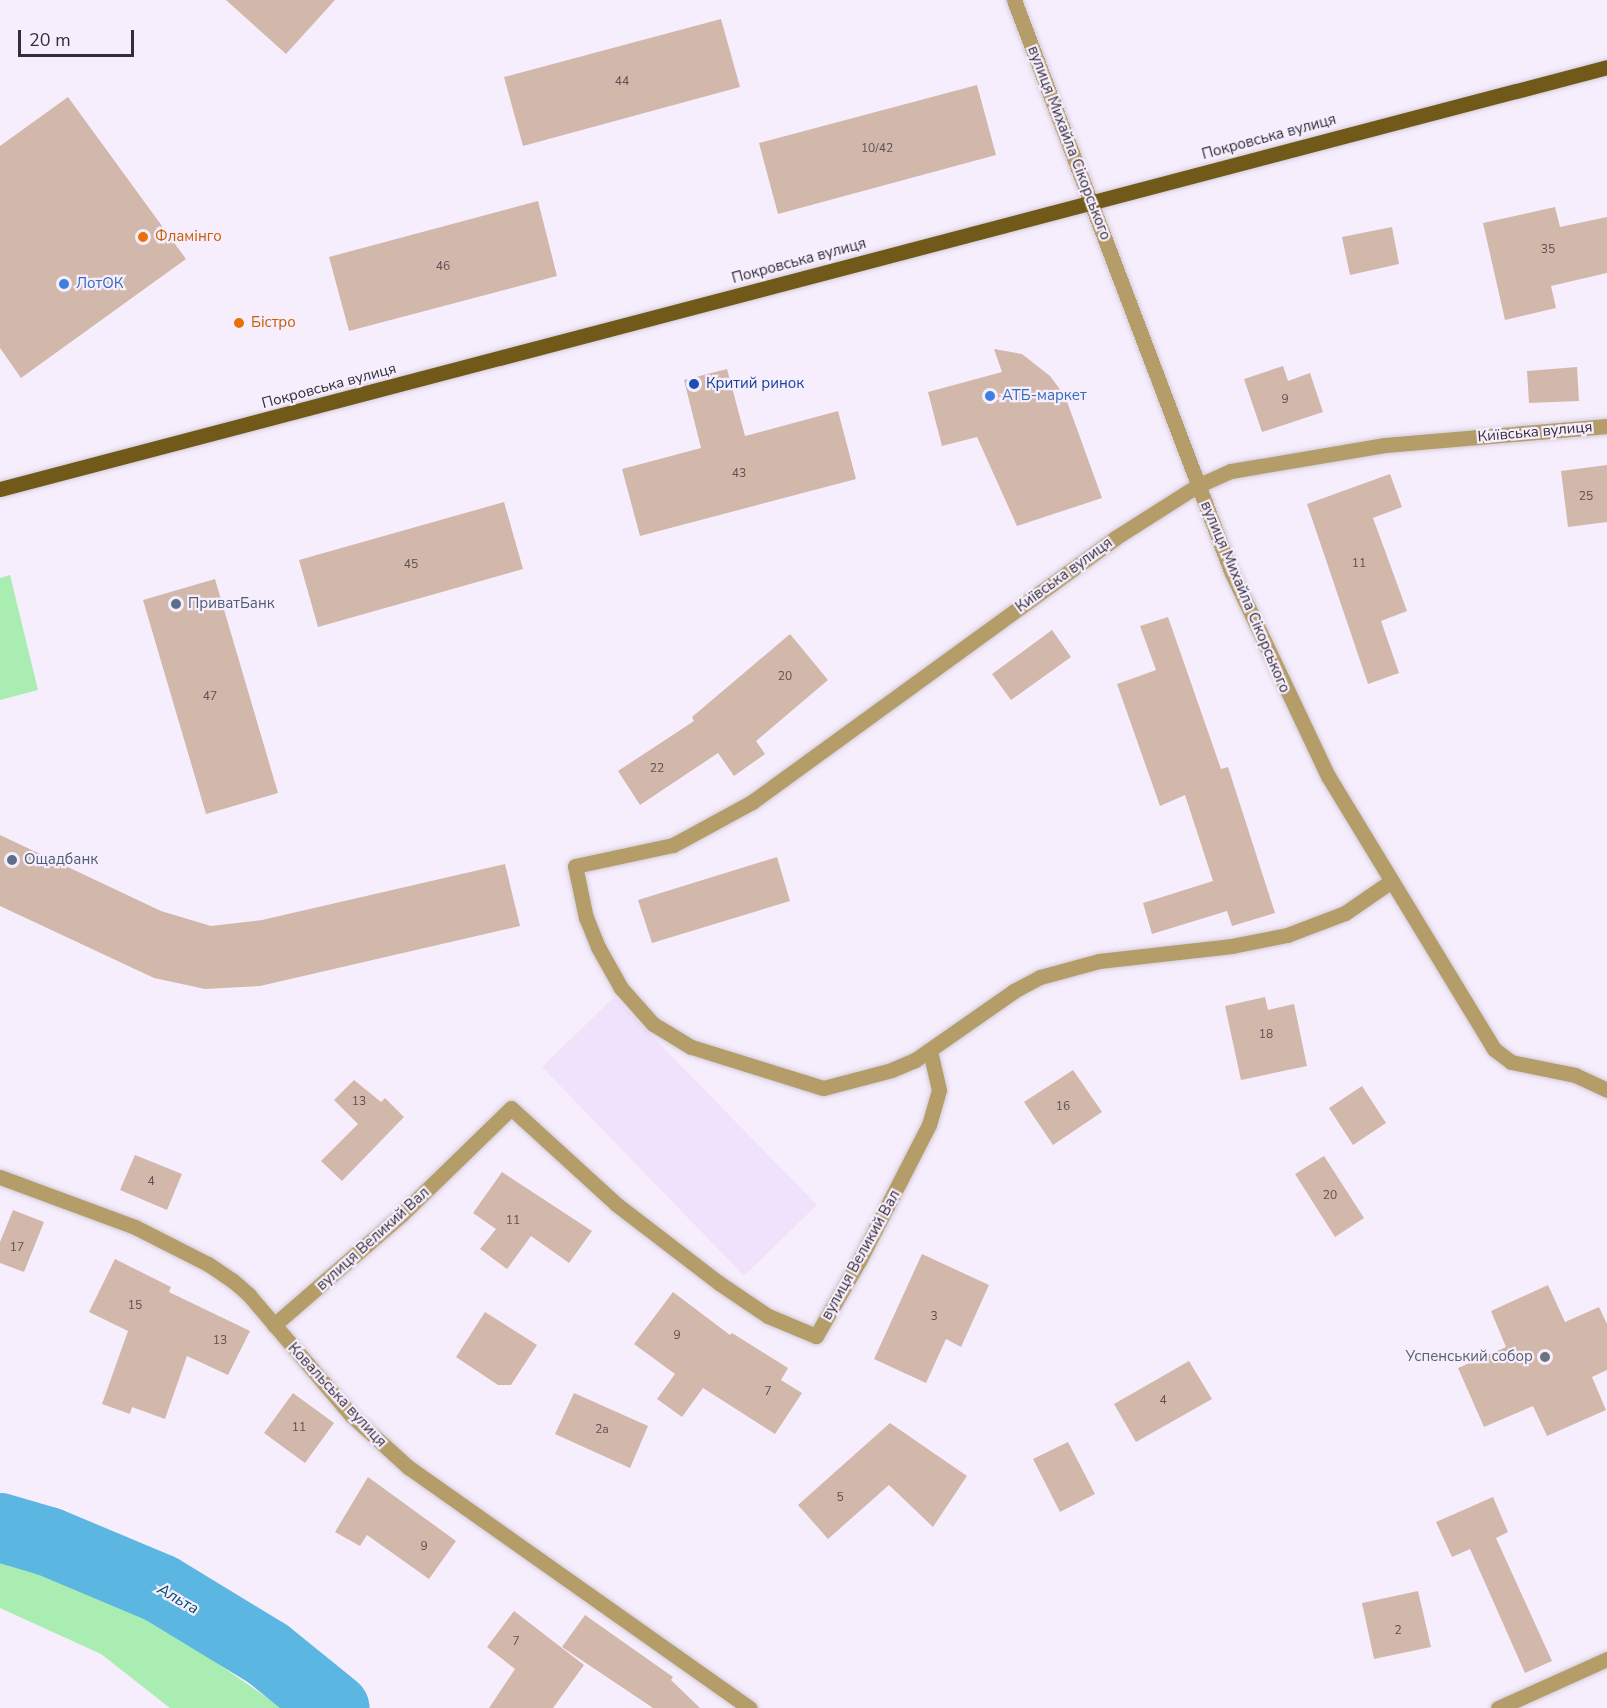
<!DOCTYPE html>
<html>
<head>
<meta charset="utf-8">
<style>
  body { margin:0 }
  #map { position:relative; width:1607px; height:1708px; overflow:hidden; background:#f6eefd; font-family:"Nunito Sans",sans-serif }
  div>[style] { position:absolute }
  .built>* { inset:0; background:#f1e2fc }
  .green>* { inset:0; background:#aaedb2 }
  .river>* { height:69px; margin:-34.5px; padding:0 34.5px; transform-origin:34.5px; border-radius:34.5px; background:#5bb6e2 }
  .building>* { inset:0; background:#d2b8aa }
  .roads { filter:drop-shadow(0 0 2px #d3cbd9) drop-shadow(0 0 2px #d3cbd9) }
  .minor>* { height:15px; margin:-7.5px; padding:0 7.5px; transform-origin:7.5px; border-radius:7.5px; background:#b49d68 }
  .major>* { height:15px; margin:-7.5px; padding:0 7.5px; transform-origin:7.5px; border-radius:7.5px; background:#715919 }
  .dots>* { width:16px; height:16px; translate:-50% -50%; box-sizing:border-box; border:3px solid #f6eefd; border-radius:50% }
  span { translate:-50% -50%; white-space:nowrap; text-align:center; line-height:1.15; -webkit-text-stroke:4.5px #f6eefd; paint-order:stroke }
  .number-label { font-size:12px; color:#5b5054 }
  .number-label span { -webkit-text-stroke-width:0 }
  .street-label { font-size:15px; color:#332e37 }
  .food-label { font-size:15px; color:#c56008 }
  .left { translate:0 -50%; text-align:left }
  .shop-label { font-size:15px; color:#366cbe }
  .transit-label { font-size:15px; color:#164399 }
  .service-label { font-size:15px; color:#4e5e75 }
  .worship-label { font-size:15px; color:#5b616d }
  .right { translate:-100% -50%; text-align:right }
  .water-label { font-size:16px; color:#004e6c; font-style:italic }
  .scale { position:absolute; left:18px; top:30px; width:116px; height:27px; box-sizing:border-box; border:3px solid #332e37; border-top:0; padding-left:8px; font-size:18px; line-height:21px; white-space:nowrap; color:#332e37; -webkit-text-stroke:4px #f6eefd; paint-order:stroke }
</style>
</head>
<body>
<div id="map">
  <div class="built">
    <i style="clip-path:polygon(614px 997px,817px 1205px,744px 1276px,542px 1067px)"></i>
  </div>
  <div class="green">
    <i style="clip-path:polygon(10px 575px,38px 690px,0 700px,0 578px)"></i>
    <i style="clip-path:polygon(0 1554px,115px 1593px,282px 1708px,170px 1708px,101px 1654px,0 1608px)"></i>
  </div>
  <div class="river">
    <i style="left:0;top:1527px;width:50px;rotate:16.3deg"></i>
    <i style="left:48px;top:1541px;width:121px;rotate:22.8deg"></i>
    <i style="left:160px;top:1588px;width:125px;rotate:31.3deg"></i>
    <i style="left:267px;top:1653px;width:87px;rotate:39deg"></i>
  </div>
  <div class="building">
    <i style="clip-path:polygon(226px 0,335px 0,286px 54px)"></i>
    <i style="clip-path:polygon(721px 19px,740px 87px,523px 146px,504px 77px)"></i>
    <i style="clip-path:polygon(977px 85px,996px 155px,778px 214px,759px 143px)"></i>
    <i style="clip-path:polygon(68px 97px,186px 259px,21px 378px,0 348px,0 146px)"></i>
    <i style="clip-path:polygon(538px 201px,557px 276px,349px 331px,329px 257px)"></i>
    <i style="clip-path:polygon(1555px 207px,1560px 227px,1607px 217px,1607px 273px,1551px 286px,1556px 308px,1505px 320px,1483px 223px)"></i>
    <i style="clip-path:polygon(1392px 227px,1399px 264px,1350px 275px,1342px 237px)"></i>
    <i style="clip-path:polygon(994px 349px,1022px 354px,1050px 376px,1065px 396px,1102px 498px,1017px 526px,977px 437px,942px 446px,928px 392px,1002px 372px)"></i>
    <i style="clip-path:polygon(1283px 366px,1288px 381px,1310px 373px,1323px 412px,1262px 432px,1244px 379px)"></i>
    <i style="clip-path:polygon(1577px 367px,1579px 401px,1529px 403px,1527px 371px)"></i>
    <i style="clip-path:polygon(727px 369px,745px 436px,838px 411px,856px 479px,640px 536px,622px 469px,701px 448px,684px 380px)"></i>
    <i style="clip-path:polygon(1607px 465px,1607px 522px,1568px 527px,1561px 471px)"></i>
    <i style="clip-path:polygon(1390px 474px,1402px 507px,1373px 518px,1407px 611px,1381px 621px,1399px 673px,1368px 684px,1307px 504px)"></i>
    <i style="clip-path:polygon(504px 502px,523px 569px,318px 627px,299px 560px)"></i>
    <i style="clip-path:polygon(215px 579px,278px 793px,206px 814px,143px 600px)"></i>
    <i style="clip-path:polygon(1168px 617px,1221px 769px,1228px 767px,1275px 913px,1232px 926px,1227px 911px,1152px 934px,1143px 903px,1213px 881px,1185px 795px,1160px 806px,1117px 684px,1156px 670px,1140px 626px)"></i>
    <i style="clip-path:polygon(1052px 630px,1071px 657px,1011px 700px,992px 674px)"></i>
    <i style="clip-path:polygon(790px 634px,828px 680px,756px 741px,765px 754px,734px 776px,718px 753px,640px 805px,618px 771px,694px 721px,692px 717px)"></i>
    <i style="clip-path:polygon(0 835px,161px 911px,211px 926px,262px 920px,505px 864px,520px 926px,260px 986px,205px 989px,154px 978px,0 906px)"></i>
    <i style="clip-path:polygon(777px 857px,790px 901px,652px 943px,638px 900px)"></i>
    <i style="clip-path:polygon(1265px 997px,1268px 1010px,1294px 1004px,1307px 1066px,1241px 1080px,1225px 1006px)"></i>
    <i style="clip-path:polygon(1073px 1070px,1102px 1112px,1053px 1145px,1024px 1102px)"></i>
    <i style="clip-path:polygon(354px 1080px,381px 1102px,385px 1098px,404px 1117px,342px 1181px,321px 1161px,358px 1124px,334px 1100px)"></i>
    <i style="clip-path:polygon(1362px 1086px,1386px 1123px,1353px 1145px,1329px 1108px)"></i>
    <i style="clip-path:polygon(135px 1155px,182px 1174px,167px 1210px,120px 1190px)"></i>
    <i style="clip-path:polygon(1324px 1156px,1364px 1218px,1335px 1237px,1295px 1174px)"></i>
    <i style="clip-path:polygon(502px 1172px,592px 1231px,569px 1263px,531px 1236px,507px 1269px,480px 1249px,496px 1229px,473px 1213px)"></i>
    <i style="clip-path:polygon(13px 1210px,44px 1222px,24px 1272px,0 1263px,0 1242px)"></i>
    <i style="clip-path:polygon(922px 1254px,989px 1285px,961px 1347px,946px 1339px,926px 1383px,874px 1359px)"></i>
    <i style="clip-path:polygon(115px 1259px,171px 1287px,169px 1292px,250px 1331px,228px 1375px,187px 1356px,165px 1419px,132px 1407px,130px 1414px,102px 1404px,128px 1331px,89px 1312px)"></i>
    <i style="clip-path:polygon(1548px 1285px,1565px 1322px,1599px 1307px,1607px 1324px,1607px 1370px,1592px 1377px,1606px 1410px,1547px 1436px,1533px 1406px,1484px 1427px,1458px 1368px,1506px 1347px,1491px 1311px)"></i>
    <i style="clip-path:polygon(673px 1292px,730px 1335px,732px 1333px,788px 1368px,781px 1380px,802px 1393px,775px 1434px,703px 1388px,682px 1417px,657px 1399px,675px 1374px,634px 1344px)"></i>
    <i style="clip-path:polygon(485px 1312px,537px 1345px,511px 1385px,498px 1385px,456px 1357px)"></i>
    <i style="clip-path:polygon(1189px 1361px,1212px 1399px,1136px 1442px,1114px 1404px)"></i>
    <i style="clip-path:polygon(293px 1393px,334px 1423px,305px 1463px,264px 1433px)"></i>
    <i style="clip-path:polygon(574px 1393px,648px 1426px,630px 1468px,555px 1434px)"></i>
    <i style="clip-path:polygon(890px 1423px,967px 1476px,933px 1527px,889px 1485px,828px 1539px,798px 1505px)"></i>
    <i style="clip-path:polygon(1068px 1442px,1095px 1494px,1060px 1512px,1033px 1459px)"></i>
    <i style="clip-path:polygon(368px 1477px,456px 1541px,429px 1579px,367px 1535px,360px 1546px,335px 1532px)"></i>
    <i style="clip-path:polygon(1493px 1497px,1508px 1532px,1496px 1538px,1552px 1661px,1525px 1673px,1470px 1549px,1452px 1557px,1436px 1522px)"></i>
    <i style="clip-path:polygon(1418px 1591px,1431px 1647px,1374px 1659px,1362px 1603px)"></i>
    <i style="clip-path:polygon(514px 1611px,584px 1665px,553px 1708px,489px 1708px,515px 1669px,487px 1647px)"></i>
    <i style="clip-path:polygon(585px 1615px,673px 1677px,671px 1680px,700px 1708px,653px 1708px,562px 1647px)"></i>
  </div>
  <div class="roads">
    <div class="minor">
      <i style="left:1014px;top:0;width:611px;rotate:69.19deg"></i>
      <i style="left:1231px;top:571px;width:227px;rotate:64.7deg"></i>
      <i style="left:1328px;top:776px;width:320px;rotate:58.7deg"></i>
      <i style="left:1494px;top:1049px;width:21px;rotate:37deg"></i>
      <i style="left:1511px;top:1062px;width:65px;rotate:11.5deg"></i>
      <i style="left:1575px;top:1075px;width:35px;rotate:25deg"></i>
      <i style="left:1390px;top:882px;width:55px;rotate:145.4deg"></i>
      <i style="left:1345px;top:913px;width:62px;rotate:159.2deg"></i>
      <i style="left:1287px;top:935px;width:56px;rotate:168.7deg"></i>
      <i style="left:1232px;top:946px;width:134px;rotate:173.6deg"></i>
      <i style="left:1099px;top:961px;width:61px;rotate:164.8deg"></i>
      <i style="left:1040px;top:977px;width:30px;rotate:152deg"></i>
      <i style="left:1014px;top:991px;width:121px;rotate:145.1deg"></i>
      <i style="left:915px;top:1060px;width:25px;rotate:157deg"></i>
      <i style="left:892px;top:1070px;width:71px;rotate:165.4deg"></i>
      <i style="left:823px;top:1088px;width:138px;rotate:-162.7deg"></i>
      <i style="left:691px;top:1047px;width:44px;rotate:-148.8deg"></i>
      <i style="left:653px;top:1024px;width:48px;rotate:-131.6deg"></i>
      <i style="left:621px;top:988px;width:47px;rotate:-119.3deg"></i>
      <i style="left:598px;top:947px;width:31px;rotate:-112deg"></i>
      <i style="left:586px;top:918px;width:53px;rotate:-101.9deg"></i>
      <i style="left:575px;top:866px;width:100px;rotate:-12.1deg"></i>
      <i style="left:673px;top:845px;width:90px;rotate:-28.6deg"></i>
      <i style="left:752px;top:802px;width:449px;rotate:-36deg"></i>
      <i style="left:1115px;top:538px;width:97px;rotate:-32.4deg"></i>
      <i style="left:1197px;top:486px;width:37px;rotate:-24deg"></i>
      <i style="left:1231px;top:471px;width:156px;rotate:-9.6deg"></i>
      <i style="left:1385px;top:445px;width:223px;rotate:-4.9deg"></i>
      <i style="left:0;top:1177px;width:144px;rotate:20.3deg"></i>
      <i style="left:135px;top:1227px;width:82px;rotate:26.9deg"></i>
      <i style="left:208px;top:1264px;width:29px;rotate:34deg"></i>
      <i style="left:232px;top:1280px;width:23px;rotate:41deg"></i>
      <i style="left:249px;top:1295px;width:159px;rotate:49.6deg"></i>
      <i style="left:352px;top:1416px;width:76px;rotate:42.3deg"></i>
      <i style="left:408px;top:1467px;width:418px;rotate:35.2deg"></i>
      <i style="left:274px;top:1325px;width:168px;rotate:-40.9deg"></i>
      <i style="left:401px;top:1215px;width:153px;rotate:-44.2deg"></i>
      <i style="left:511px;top:1108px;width:142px;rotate:42.4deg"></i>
      <i style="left:616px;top:1204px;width:130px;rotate:37.5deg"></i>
      <i style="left:719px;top:1283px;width:59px;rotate:34deg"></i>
      <i style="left:768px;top:1316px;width:52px;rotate:22.6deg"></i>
      <i style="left:816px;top:1336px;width:86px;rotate:-60.2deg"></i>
      <i style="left:859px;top:1261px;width:153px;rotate:-62.8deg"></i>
      <i style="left:929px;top:1125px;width:36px;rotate:-74deg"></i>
      <i style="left:939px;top:1090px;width:40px;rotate:-103deg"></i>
      <i style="left:1498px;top:1708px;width:120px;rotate:-24.2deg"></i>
    </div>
    <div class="major">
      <i style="left:0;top:489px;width:1661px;rotate:-14.71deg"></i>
    </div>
  </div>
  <div class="dots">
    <i style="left:143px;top:237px;background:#e8710a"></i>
    <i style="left:64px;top:284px;background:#3f7fe0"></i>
    <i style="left:239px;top:323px;background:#e8710a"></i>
    <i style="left:694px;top:384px;background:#1a4fb4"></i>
    <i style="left:990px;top:396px;background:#3f7fe0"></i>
    <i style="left:176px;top:604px;background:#5c6f8a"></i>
    <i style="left:12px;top:860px;background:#5c6f8a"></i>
    <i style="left:1545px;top:1357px;background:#6b7280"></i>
  </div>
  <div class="number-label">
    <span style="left:622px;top:82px">44</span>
    <span style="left:877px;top:149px">10/42</span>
    <span style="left:1548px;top:250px">35</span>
    <span style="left:443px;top:267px">46</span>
    <span style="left:1285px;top:400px">9</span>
    <span style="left:739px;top:474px">43</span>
    <span style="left:1586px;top:497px">25</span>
    <span style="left:1359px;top:564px">11</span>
    <span style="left:411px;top:565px">45</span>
    <span style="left:785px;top:677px">20</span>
    <span style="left:210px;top:697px">47</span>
    <span style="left:657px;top:769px">22</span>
    <span style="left:1266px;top:1035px">18</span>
    <span style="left:359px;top:1102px">13</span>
    <span style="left:1063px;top:1107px">16</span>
    <span style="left:151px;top:1182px">4</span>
    <span style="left:1330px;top:1196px">20</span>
    <span style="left:513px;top:1221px">11</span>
    <span style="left:17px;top:1248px">17</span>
    <span style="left:135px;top:1306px">15</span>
    <span style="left:934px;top:1317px">3</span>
    <span style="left:677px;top:1336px">9</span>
    <span style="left:220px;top:1341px">13</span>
    <span style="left:768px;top:1392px">7</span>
    <span style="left:1163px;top:1401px">4</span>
    <span style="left:299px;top:1428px">11</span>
    <span style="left:602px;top:1430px">2а</span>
    <span style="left:840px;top:1498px">5</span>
    <span style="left:424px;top:1547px">9</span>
    <span style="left:1398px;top:1631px">2</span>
    <span style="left:516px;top:1642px">7</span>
  </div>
  <div class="street-label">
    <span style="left:1269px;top:137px;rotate:-15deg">Покровська вулиця</span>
    <span style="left:1069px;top:143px;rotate:69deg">вулиця Михайла Сікорського</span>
    <span style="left:799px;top:261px;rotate:-15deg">Покровська вулиця</span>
    <span style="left:329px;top:386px;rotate:-15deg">Покровська вулиця</span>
    <span style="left:1535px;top:432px;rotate:-5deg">Київська вулиця</span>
    <span style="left:1064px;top:575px;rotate:-36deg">Київська вулиця</span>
    <span style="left:1245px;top:597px;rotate:67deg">вулиця Михайла Сікорського</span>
    <span style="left:373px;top:1239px;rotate:-42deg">вулиця Великий Вал</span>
    <span style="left:861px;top:1255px;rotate:-61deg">вулиця Великий Вал</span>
    <span style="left:337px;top:1395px;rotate:47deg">Ковальська вулиця</span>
  </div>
  <div class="food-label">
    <span class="left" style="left:155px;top:237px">Фламінго</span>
    <span class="left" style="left:251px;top:323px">Бістро</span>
  </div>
  <div class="shop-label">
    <span class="left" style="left:76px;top:284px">ЛотОК</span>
    <span class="left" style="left:1002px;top:396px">АТБ-маркет</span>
  </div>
  <div class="transit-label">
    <span class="left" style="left:706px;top:384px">Критий ринок</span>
  </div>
  <div class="service-label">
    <span class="left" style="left:188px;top:604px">ПриватБанк</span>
    <span class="left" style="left:24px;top:860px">Ощадбанк</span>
  </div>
  <div class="worship-label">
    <span class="right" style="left:1533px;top:1357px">Успенський собор</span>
  </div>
  <div class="water-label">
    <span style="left:178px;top:1599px;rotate:30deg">Альта</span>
  </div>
  <div class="scale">20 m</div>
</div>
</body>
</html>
